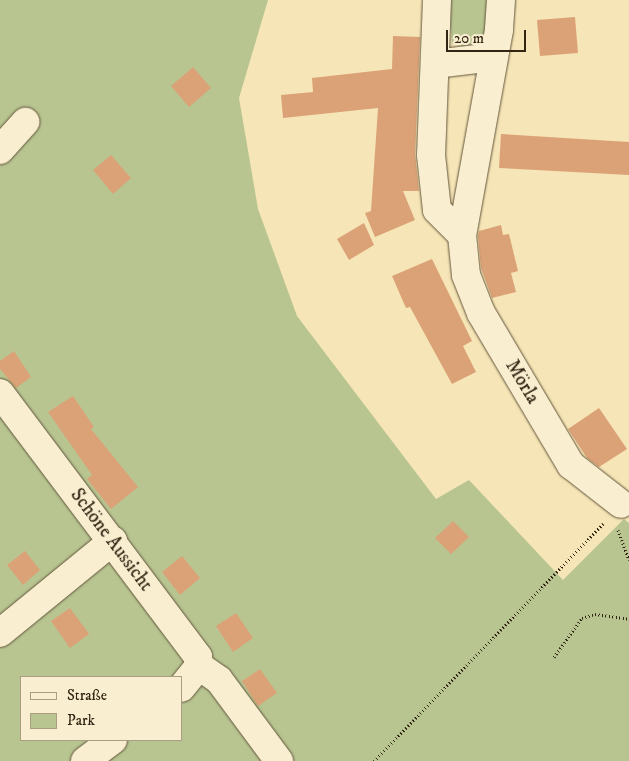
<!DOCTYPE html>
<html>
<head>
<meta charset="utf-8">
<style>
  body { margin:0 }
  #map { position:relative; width:629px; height:761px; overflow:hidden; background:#f6e5b6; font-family:"IM FELL DW Pica",serif }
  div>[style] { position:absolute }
  .green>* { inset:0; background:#b8c591 }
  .building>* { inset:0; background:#dba277 }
  .path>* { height:3px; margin-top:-1.5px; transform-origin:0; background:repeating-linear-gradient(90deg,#322513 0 1px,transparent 0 3.5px) }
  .roads { filter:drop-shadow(0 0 1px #63553c) drop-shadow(0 0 1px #63553c) }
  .minor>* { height:28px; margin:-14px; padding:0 14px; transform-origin:14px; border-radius:14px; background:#f9eed0 }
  span { translate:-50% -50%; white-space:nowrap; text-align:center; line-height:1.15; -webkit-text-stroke:5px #f9eed0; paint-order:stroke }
  .street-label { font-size:19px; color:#322513 }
  .legend { position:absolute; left:20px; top:676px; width:162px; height:65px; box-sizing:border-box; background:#f9eed0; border:1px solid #a99e84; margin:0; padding:6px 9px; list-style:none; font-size:15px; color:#322513 }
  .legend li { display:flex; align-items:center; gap:10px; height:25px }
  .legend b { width:25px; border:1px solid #a99e84 }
  .scale { position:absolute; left:446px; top:30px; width:80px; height:22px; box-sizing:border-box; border:2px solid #322513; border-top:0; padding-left:6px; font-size:15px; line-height:18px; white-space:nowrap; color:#322513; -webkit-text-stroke:4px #f9eed0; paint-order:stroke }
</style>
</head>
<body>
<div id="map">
  <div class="green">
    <i style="clip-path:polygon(evenodd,0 0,268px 0,239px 98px,258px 209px,297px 316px,436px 499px,469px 480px,563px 580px,624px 519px,629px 523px,629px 761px,0 761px,0 0,21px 677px,181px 677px,181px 740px,21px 740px,21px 677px)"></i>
    <i style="clip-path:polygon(448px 0,493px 0,490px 25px,481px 38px,467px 47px,452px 44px)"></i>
  </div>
  <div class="building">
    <i style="clip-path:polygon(575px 17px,578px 53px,540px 56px,537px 20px)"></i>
    <i style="clip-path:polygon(393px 36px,420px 37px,415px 154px,419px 191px,403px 191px,415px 220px,375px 237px,365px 213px,371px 211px,378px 108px,283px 118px,281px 95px,313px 92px,312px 78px,392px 69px)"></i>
    <i style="clip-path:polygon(193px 67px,211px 88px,189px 107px,171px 86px)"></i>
    <i style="clip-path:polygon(501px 134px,629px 142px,629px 175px,499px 168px)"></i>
    <i style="clip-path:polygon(111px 155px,131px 178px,113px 194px,93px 170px)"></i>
    <i style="clip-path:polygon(364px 223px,374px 245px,349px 260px,337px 239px)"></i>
    <i style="clip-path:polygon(501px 225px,503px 235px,509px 234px,518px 271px,511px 273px,516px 292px,492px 298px,481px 268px,478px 236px,479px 231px)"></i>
    <i style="clip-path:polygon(432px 259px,472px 341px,463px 346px,476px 372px,452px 384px,410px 307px,406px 308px,392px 276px)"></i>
    <i style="clip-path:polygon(14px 351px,31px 377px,16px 388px,0 369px,0 361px)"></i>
    <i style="clip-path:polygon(73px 396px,94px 427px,91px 429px,138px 487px,111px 509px,87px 479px,92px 475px,48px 412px)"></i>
    <i style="clip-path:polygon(599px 408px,627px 449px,599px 467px,587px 458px,568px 429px)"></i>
    <i style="clip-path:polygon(453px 521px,469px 537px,451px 554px,435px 538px)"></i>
    <i style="clip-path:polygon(25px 551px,40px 570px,23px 585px,7px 565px)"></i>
    <i style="clip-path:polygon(182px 556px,200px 578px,180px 595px,162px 572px)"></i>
    <i style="clip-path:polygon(70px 608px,89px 634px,70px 648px,51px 621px)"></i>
    <i style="clip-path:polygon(236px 613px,253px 638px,233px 652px,216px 626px)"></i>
    <i style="clip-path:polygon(260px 669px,277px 693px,258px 706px,242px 681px)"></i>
  </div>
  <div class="path">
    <i style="left:618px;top:530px;width:32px;rotate:70deg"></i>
    <i style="left:554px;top:657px;width:48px;rotate:-54.3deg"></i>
    <i style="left:582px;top:618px;width:14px;rotate:-17deg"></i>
    <i style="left:595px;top:614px;width:34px;rotate:8deg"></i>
    <i style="left:374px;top:761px;width:330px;rotate:-46deg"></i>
  </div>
  <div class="roads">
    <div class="minor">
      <i style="left:437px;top:0;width:155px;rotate:92.2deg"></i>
      <i style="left:431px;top:155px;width:55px;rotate:83.8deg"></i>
      <i style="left:437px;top:210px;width:35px;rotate:45deg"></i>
      <i style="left:501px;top:0;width:30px;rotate:94deg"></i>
      <i style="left:499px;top:30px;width:208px;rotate:100.2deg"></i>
      <i style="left:462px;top:235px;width:40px;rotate:84.3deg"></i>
      <i style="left:466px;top:275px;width:41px;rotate:68.5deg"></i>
      <i style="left:481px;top:313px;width:177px;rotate:59.4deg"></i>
      <i style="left:571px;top:465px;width:63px;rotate:38deg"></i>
      <i style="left:435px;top:64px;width:59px;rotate:-6.8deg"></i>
      <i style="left:0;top:150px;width:38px;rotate:-48deg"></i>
      <i style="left:0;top:393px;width:330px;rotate:53.1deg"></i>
      <i style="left:198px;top:657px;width:9px;rotate:84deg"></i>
      <i style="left:199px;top:666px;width:28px;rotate:129deg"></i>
      <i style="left:0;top:633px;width:146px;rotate:-39.2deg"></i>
      <i style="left:199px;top:666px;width:24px;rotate:35deg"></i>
      <i style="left:219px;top:680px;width:101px;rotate:53.5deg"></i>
      <i style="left:85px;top:761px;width:35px;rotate:-37deg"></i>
    </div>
  </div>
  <div class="street-label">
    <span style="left:522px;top:382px;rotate:59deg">Mörla</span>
    <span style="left:111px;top:540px;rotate:53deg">Schöne Aussicht</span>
  </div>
  <ul class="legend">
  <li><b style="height:6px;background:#f9eed0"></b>Straße</li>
  <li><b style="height:14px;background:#b8c591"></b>Park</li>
  </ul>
  <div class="scale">20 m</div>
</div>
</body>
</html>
